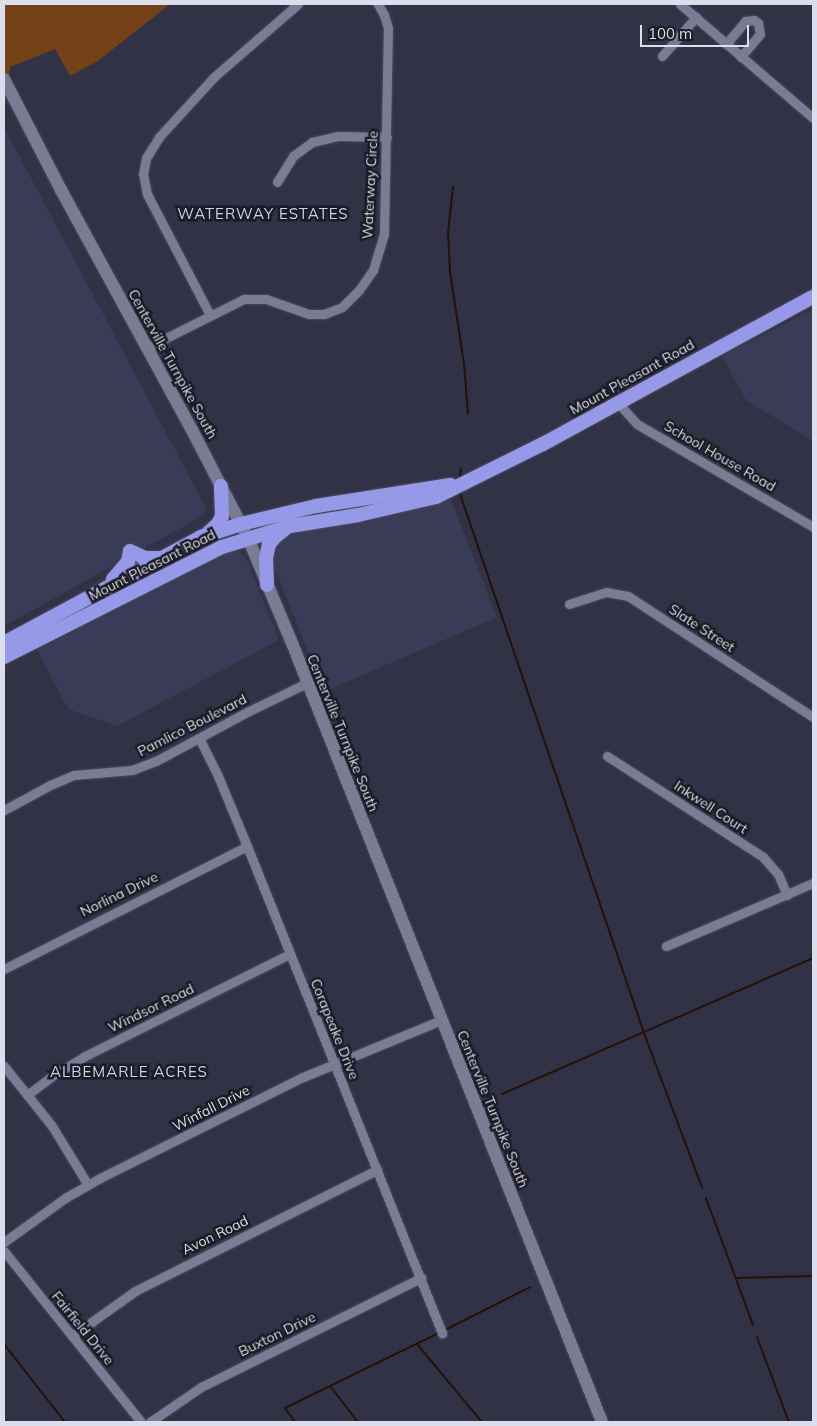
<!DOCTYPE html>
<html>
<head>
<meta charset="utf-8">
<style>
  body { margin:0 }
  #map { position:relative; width:817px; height:1426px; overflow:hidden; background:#313246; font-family:Mulish,sans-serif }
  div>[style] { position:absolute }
  .built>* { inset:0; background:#3a3b56 }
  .green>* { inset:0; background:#744015 }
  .stream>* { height:2px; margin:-1px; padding:0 1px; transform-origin:1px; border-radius:1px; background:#261203 }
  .roads { filter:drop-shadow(0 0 1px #4c4d5e) drop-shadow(0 0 1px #4c4d5e) }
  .minor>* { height:9px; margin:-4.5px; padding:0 4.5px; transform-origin:4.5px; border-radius:4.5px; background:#7a7c93 }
  .secondary>* { height:12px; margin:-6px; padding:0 6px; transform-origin:6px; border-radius:6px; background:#7a7c93 }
  .trunk>* { height:14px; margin:-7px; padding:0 7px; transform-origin:7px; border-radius:7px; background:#9699e8 }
  span { translate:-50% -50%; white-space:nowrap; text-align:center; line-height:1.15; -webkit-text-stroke:5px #1a1b24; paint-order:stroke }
  .street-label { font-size:14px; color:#dddeeb }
  .neighbourhood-label { font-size:15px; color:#cfd1ea; letter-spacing:1px }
  .frame { position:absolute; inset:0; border:5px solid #dddeeb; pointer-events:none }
  .scale { position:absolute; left:640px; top:25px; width:109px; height:22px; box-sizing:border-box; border:2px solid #dddeeb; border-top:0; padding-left:6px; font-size:15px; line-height:18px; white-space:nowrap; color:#dddeeb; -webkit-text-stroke:4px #1a1b24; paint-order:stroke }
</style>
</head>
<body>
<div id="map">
  <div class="built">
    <i style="clip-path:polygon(4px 127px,207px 510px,188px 524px,4px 626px)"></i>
    <i style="clip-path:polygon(813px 309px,813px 441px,746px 400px,722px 356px)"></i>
    <i style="clip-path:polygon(451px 500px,497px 617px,324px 692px,269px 554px,283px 534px)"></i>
    <i style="clip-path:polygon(233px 550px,240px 552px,246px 558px,279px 640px,117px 726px,68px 709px,37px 650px,221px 553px)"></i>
  </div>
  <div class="green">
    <i style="clip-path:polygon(4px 4px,170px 4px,98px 61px,70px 76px,55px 49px,10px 67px,4px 115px)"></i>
  </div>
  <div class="stream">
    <i style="left:453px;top:187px;width:46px;rotate:96.2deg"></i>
    <i style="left:448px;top:233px;width:39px;rotate:87deg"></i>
    <i style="left:450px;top:272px;width:93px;rotate:81.3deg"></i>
    <i style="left:464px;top:364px;width:50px;rotate:85.4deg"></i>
    <i style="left:460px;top:477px;width:9px;rotate:-84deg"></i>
    <i style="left:459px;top:491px;width:573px;rotate:71.15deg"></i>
    <i style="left:644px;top:1033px;width:165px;rotate:69.4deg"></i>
    <i style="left:502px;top:1094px;width:339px;rotate:-23.6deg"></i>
    <i style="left:706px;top:1198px;width:135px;rotate:69.7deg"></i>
    <i style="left:736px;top:1278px;width:77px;rotate:-1.5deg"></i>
    <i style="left:447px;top:1329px;width:93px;rotate:-26.8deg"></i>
    <i style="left:757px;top:1337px;width:91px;rotate:69.4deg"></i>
    <i style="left:4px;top:1344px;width:99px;rotate:52deg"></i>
    <i style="left:417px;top:1344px;width:102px;rotate:50.2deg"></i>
    <i style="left:330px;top:1386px;width:46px;rotate:52.1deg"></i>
    <i style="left:295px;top:1422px;width:17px;rotate:-126deg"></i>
    <i style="left:285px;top:1408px;width:169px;rotate:-26deg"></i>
  </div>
  <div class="roads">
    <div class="minor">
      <i style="left:680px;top:4px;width:175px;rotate:40.6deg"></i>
      <i style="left:726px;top:44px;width:30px;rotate:-50deg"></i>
      <i style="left:745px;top:21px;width:9px;rotate:-6deg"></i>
      <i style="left:754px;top:20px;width:5px;rotate:37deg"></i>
      <i style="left:758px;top:23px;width:11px;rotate:80deg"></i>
      <i style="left:760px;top:34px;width:30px;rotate:130deg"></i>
      <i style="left:662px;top:56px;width:52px;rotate:-48.9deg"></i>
      <i style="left:277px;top:182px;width:31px;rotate:-58deg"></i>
      <i style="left:293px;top:156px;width:24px;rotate:-36deg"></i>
      <i style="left:312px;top:142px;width:27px;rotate:-13deg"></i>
      <i style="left:338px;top:136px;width:49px;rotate:1.2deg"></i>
      <i style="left:210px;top:315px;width:136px;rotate:-117.5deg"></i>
      <i style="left:147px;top:194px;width:20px;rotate:-101deg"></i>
      <i style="left:143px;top:174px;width:16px;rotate:-79deg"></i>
      <i style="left:146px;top:158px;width:25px;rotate:-58deg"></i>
      <i style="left:159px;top:137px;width:81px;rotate:-47.5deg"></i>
      <i style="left:214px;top:77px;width:111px;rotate:-41deg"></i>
      <i style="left:146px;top:348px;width:110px;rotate:-26.6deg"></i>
      <i style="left:244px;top:299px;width:22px"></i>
      <i style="left:266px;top:299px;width:46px;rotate:19.2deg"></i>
      <i style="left:309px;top:314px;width:15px"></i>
      <i style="left:324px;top:314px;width:19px;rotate:-21deg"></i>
      <i style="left:342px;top:307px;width:24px;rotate:-45deg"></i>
      <i style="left:359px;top:290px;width:24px;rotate:-55deg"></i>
      <i style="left:373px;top:270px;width:38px;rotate:-73deg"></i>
      <i style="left:384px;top:234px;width:206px;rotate:-88.9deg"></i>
      <i style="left:388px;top:28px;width:14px;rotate:-107deg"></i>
      <i style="left:384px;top:15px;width:13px;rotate:-119deg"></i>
      <i style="left:618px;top:403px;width:28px;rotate:48deg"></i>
      <i style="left:637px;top:424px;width:204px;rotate:30.3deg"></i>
      <i style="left:569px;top:604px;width:39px;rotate:-18deg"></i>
      <i style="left:606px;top:592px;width:22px;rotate:10deg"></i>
      <i style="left:628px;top:596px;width:221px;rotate:33.2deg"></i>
      <i style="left:199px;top:738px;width:42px;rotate:63.4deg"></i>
      <i style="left:218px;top:776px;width:76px;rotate:67.5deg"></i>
      <i style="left:247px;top:846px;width:525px;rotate:68.18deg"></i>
      <i style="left:607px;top:756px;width:186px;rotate:32.9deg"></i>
      <i style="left:763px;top:857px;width:23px;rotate:49deg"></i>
      <i style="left:778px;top:874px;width:23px;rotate:67deg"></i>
      <i style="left:4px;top:810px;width:52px;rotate:-28.5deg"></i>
      <i style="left:50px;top:785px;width:26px;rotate:-23deg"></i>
      <i style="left:74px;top:775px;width:58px;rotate:-4.9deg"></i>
      <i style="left:132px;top:770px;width:26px;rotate:-21deg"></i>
      <i style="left:156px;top:761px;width:106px;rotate:-28.3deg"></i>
      <i style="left:249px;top:711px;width:64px;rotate:-25.8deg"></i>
      <i style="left:666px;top:946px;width:160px;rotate:-23.2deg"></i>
      <i style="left:4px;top:969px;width:272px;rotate:-26.8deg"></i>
      <i style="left:4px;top:1066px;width:77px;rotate:51.3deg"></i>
      <i style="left:52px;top:1126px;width:69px;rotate:58.6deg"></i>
      <i style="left:27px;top:1095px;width:31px;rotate:-37deg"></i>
      <i style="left:52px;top:1076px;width:39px;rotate:-31deg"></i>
      <i style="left:85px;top:1056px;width:229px;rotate:-26.5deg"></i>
      <i style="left:4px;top:1242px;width:75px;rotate:-35.8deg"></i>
      <i style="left:65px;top:1198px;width:40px;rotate:-29.7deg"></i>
      <i style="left:100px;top:1178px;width:227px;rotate:-26.5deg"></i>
      <i style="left:303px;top:1077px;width:149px;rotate:-22.4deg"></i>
      <i style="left:4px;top:1251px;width:219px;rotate:51.3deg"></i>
      <i style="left:72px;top:1336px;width:77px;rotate:-35.5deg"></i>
      <i style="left:135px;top:1291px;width:271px;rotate:-26.6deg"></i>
      <i style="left:150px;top:1422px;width:62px;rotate:-34.5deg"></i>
      <i style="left:201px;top:1387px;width:246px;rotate:-26.4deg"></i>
    </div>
    <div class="secondary">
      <i style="left:4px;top:79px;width:125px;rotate:62.8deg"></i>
      <i style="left:61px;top:190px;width:273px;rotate:61.4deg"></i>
      <i style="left:192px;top:430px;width:122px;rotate:62.6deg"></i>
      <i style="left:248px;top:538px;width:114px;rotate:67.3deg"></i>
      <i style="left:292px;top:643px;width:838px;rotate:68.3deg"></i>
    </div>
    <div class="trunk">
      <i style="left:208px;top:533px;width:13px;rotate:-42deg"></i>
      <i style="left:218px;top:524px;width:9px;rotate:-63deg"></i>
      <i style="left:222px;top:516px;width:30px;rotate:-92deg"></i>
      <i style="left:113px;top:579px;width:23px;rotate:-49deg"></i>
      <i style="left:128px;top:562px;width:11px;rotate:-80deg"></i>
      <i style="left:130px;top:551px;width:17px;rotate:25deg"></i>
      <i style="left:145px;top:558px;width:13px"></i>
      <i style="left:267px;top:585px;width:27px;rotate:-92deg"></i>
      <i style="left:266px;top:558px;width:14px;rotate:-78deg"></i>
      <i style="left:269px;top:544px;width:11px;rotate:-49deg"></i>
      <i style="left:276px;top:536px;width:11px;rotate:-38deg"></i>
      <i style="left:4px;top:643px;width:224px;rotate:-28.3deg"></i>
      <i style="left:201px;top:537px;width:42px;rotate:-18deg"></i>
      <i style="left:241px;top:524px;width:77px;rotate:-13.5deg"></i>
      <i style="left:316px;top:506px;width:136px;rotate:-8.9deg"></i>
      <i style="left:4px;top:657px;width:244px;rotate:-26.8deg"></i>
      <i style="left:222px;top:547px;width:71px;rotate:-17.2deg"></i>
      <i style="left:290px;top:526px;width:69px;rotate:-9.2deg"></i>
      <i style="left:358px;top:515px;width:80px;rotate:-13deg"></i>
      <i style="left:436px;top:497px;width:119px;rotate:-26.4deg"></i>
      <i style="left:543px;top:444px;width:307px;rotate:-28.6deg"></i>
    </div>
  </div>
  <div class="street-label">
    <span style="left:370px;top:185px;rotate:-87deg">Waterway Circle</span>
    <span style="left:173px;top:364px;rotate:61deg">Centerville Turnpike South</span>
    <span style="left:632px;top:377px;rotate:-29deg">Mount Pleasant Road</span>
    <span style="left:720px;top:456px;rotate:30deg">School House Road</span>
    <span style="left:152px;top:565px;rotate:-27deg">Mount Pleasant Road</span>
    <span style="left:702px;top:628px;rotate:33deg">Slate Street</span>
    <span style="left:192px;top:725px;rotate:-27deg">Pamlico Boulevard</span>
    <span style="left:343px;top:733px;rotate:68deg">Centerville Turnpike South</span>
    <span style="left:711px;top:807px;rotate:33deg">Inkwell Court</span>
    <span style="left:119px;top:894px;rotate:-26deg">Norlina Drive</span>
    <span style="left:151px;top:1008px;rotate:-26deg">Windsor Road</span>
    <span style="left:335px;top:1029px;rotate:68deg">Corapeake Drive</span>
    <span style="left:211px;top:1108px;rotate:-27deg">Winfall Drive</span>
    <span style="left:493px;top:1109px;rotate:68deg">Centerville Turnpike South</span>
    <span style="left:215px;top:1235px;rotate:-26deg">Avon Road</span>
    <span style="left:83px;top:1328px;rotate:51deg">Fairfield Drive</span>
    <span style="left:277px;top:1334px;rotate:-26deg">Buxton Drive</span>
  </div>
  <div class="neighbourhood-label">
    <span style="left:263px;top:214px">WATERWAY ESTATES</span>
    <span style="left:129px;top:1072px">ALBEMARLE ACRES</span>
  </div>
  <div class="frame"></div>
  <div class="scale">100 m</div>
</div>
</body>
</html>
